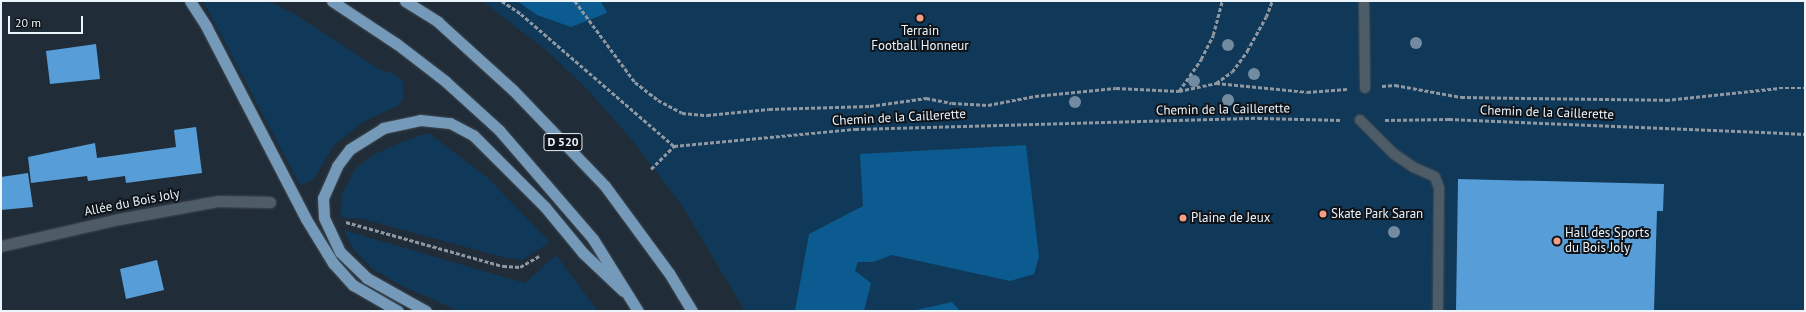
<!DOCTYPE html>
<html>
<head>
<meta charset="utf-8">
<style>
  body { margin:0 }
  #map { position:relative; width:1806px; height:312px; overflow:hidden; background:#202c37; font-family:"PT Sans",sans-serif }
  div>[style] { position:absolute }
  .green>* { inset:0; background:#103858 }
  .forest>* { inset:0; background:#0b5b91 }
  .building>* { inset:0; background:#579dd8 }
  .path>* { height:2.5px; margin-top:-1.25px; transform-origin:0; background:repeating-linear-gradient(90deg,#8f98a1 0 4px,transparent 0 6px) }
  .roads { filter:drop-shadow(0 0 1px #404a53) drop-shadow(0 0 1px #404a53) }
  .service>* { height:10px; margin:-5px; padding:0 5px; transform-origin:5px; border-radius:5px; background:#4e5c68 }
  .minor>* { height:11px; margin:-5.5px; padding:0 5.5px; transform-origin:5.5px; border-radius:5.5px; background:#4e5c68 }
  .primary>* { height:11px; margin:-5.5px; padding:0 5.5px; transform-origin:5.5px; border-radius:5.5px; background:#7499b9 }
  .trees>* { width:12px; height:12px; margin:-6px; border-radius:50%; background:#728ba1 }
  .dots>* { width:11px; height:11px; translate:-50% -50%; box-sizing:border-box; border:2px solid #0e1419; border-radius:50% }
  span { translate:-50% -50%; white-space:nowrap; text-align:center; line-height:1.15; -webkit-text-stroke:4px #0e1419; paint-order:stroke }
  .shield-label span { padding:1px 3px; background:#0e1419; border:1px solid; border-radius:3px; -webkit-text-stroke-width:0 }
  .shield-label { font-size:12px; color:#edf5fc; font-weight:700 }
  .poi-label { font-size:13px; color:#edf5fc }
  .left { translate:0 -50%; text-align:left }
  .street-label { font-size:13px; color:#edf5fc }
  .frame { position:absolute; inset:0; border:2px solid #edf5fc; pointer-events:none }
  .scale { position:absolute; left:8px; top:16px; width:75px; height:18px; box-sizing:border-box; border:2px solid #edf5fc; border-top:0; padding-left:5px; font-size:12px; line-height:14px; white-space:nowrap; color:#edf5fc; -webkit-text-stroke:3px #0e1419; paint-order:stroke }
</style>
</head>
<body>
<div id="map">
  <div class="green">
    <i style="clip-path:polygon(203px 1px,268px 1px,293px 13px,379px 69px,395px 74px,403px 82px,404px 98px,399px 105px,363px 122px,334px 145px,313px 180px,300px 185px)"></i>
    <i style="clip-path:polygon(482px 1px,1805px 1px,1805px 311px,745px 311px,683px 207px,632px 140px,588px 90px,546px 50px)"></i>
    <i style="clip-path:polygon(429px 133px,488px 178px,550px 242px,522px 260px,506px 258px,363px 219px,340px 217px,342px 194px,355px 169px,373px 155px,399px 143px)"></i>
    <i style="clip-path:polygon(343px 230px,525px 283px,556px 255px,598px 311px,459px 311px,402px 286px,373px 269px,355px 251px)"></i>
  </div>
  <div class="forest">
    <i style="clip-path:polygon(517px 1px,601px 1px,607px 13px,571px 27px,537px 15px)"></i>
    <i style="clip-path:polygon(1026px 145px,1039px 257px,1034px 274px,1010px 281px,892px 255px,873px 262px,858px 262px,855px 271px,871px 283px,864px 311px,795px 311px,809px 234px,863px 206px,860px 154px)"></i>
    <i style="clip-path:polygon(952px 302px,960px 311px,912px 311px)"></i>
  </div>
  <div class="building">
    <i style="clip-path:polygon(96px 44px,100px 79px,50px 84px,46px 51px)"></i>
    <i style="clip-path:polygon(196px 127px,202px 173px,126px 183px,125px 176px,88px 181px,87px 176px,31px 183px,28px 157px,95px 143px,97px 158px,176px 147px,174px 130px)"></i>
    <i style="clip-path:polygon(28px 173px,33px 207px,1px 210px,1px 177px)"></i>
    <i style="clip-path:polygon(1458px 179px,1664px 184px,1663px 211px,1657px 211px,1654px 311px,1456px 311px)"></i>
    <i style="clip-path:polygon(157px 260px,164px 290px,126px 299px,120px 269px)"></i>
  </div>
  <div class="path">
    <i style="left:502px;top:1px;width:23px;rotate:34deg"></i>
    <i style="left:521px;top:14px;width:202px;rotate:40.8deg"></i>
    <i style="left:575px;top:1px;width:101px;rotate:53.5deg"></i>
    <i style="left:635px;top:82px;width:29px;rotate:38deg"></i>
    <i style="left:658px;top:100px;width:27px;rotate:28deg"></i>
    <i style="left:682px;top:113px;width:25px;rotate:5deg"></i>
    <i style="left:707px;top:115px;width:62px;rotate:-5.5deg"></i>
    <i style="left:769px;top:109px;width:101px;rotate:-1.7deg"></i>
    <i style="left:870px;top:106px;width:57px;rotate:-8.1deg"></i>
    <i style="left:926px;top:98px;width:26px;rotate:11deg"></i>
    <i style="left:952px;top:103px;width:36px;rotate:3deg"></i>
    <i style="left:988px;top:105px;width:48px;rotate:-10.8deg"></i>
    <i style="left:1035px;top:96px;width:81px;rotate:-5.6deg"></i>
    <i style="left:1116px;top:88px;width:63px;rotate:2.7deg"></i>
    <i style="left:1179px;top:91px;width:38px;rotate:-12deg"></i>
    <i style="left:1216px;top:83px;width:91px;rotate:5.6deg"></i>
    <i style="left:1307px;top:92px;width:40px;rotate:-4.3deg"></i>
    <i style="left:1216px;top:83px;width:19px;rotate:-35deg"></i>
    <i style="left:1232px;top:72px;width:26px;rotate:-54deg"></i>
    <i style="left:1247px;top:51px;width:39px;rotate:-61deg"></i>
    <i style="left:1266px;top:17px;width:17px;rotate:-69deg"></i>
    <i style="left:1382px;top:86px;width:13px;rotate:-4deg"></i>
    <i style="left:1395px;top:85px;width:67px;rotate:10.3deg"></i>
    <i style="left:1461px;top:97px;width:205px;rotate:0.8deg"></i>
    <i style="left:1666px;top:100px;width:114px;rotate:-6.1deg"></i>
    <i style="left:1779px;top:88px;width:26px"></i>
    <i style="left:1179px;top:91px;width:39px;rotate:-55deg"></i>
    <i style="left:1201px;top:59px;width:27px;rotate:-63deg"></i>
    <i style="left:1213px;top:35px;width:35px;rotate:-75deg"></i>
    <i style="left:1385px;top:120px;width:64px;rotate:-0.9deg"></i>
    <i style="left:1449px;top:119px;width:356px;rotate:2.4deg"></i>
    <i style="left:651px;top:169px;width:33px;rotate:-45deg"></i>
    <i style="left:674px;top:146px;width:182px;rotate:-5.4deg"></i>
    <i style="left:855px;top:129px;width:403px;rotate:-1.6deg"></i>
    <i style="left:1258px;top:118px;width:84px;rotate:1.4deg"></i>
    <i style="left:346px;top:222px;width:163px;rotate:15.7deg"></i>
    <i style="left:503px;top:266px;width:17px;rotate:3deg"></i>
    <i style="left:520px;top:267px;width:22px;rotate:-30deg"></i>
  </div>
  <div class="roads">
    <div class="service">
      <i style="left:1364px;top:1px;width:87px;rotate:89.3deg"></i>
      <i style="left:1360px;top:120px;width:48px;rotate:45deg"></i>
      <i style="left:1394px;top:154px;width:23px;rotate:34deg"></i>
      <i style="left:1413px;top:167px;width:24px;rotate:24deg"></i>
      <i style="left:1435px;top:177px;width:12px;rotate:70deg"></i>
      <i style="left:1439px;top:188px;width:123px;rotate:90.5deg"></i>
    </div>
    <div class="minor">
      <i style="left:1px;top:246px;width:121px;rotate:-12.9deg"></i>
      <i style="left:119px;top:219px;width:101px;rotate:-10.3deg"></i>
      <i style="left:218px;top:201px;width:52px;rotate:1.1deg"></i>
    </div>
    <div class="primary">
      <i style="left:190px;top:1px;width:30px;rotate:57deg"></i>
      <i style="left:206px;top:26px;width:217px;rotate:62.6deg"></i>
      <i style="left:306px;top:219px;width:52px;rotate:58.5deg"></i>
      <i style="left:333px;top:263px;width:30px;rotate:48deg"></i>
      <i style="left:353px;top:285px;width:52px;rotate:30deg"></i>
      <i style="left:332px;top:1px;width:78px;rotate:33.5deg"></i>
      <i style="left:397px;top:44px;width:61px;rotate:37.6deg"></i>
      <i style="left:445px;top:81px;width:73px;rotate:42.2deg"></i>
      <i style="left:499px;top:130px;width:144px;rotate:49.2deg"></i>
      <i style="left:593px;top:239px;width:85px;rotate:58deg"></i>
      <i style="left:405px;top:1px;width:39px;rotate:32deg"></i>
      <i style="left:438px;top:22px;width:101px;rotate:42.2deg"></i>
      <i style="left:513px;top:90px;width:133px;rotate:46.2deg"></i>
      <i style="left:605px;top:186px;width:108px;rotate:53.7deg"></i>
      <i style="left:669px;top:273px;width:44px;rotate:58.8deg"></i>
      <i style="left:426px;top:311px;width:68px;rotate:-150.8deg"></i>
      <i style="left:367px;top:278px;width:37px;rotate:-136deg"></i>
      <i style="left:340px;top:252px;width:38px;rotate:-115deg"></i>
      <i style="left:324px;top:217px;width:19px;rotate:-93deg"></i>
      <i style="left:323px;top:198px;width:35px;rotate:-66deg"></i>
      <i style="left:337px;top:166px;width:21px;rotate:-53deg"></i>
      <i style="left:350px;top:149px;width:39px;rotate:-32deg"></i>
      <i style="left:383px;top:128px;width:38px;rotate:-12deg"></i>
      <i style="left:420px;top:120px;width:30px;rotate:6deg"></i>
      <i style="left:450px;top:123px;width:26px;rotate:28deg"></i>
      <i style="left:473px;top:135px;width:102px;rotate:45deg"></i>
      <i style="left:545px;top:207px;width:60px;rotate:50.4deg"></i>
      <i style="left:583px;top:253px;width:55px;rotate:43.5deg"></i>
    </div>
  </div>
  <div class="trees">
    <i style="left:1416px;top:43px"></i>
    <i style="left:1228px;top:45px"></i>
    <i style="left:1254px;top:74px"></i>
    <i style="left:1194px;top:81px"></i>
    <i style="left:1228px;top:100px"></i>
    <i style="left:1075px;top:102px"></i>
    <i style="left:1394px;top:232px"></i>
  </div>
  <div class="dots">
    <i style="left:920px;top:18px;background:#f49e87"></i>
    <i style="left:1323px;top:214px;background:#f49e87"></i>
    <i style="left:1183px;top:218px;background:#f49e87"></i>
    <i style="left:1557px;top:241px;background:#f49e87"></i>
  </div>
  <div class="shield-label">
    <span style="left:563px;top:142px">D 520</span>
  </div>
  <div class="poi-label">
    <span style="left:920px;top:39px">Terrain<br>Football Honneur</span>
    <span class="left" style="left:1331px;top:214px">Skate Park Saran</span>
    <span class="left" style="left:1191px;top:218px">Plaine de Jeux</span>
    <span class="left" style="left:1565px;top:241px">Hall des Sports<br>du Bois Joly</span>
  </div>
  <div class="street-label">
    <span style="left:1223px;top:110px;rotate:-1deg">Chemin de la Caillerette</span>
    <span style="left:1547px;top:113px;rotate:2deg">Chemin de la Caillerette</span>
    <span style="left:899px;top:118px;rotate:-3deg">Chemin de la Caillerette</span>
    <span style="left:132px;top:203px;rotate:-11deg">Allée du Bois Joly</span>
  </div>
  <div class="frame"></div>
  <div class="scale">20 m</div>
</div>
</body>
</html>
